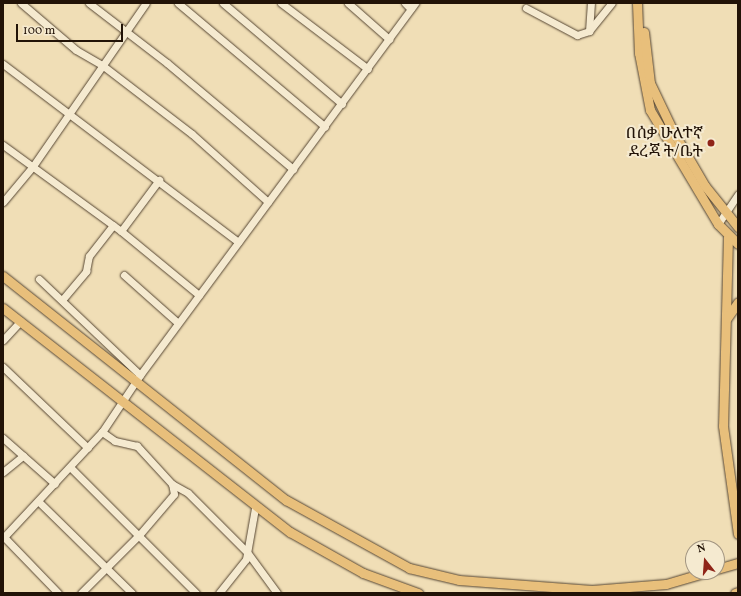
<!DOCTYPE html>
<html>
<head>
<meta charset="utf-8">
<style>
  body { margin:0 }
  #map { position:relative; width:741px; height:596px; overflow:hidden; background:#f0deb6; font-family:Vollkorn,"Noto Serif Ethiopic",serif }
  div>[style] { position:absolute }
  .roads { filter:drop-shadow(0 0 1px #564633) drop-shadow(0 0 1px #564633) }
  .minor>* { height:7px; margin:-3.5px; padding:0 3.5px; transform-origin:3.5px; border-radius:3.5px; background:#f5ead0 }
  .major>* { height:9px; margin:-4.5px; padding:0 4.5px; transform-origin:4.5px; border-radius:4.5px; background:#e8bf7b }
  .dots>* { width:11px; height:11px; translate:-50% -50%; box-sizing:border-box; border:2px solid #f5ead0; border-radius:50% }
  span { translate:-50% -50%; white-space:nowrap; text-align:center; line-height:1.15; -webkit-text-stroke:4px #f5ead0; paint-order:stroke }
  .poi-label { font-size:16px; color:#221307 }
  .right { translate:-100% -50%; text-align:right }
  .frame { position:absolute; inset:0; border:4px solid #221307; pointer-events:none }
  .north { position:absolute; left:685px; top:540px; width:40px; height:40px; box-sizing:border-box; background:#f5ead0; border:1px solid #a19480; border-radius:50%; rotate:343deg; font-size:11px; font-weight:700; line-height:16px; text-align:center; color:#221307 }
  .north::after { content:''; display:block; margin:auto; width:14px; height:18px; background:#8f2418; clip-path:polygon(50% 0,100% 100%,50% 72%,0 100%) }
  .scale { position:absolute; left:16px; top:24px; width:107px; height:18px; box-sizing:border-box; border:2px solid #221307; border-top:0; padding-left:5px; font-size:12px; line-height:14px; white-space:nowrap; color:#221307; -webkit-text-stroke:3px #f5ead0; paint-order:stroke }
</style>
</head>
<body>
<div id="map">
  <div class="roads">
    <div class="minor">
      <i style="left:21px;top:3px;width:72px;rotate:40.5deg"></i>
      <i style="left:76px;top:50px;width:30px;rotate:30deg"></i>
      <i style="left:102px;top:65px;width:113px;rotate:37.5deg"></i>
      <i style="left:192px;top:134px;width:102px;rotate:41.8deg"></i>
      <i style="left:89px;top:3px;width:98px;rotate:37.6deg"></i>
      <i style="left:167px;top:63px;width:165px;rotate:40.1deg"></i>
      <i style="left:178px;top:3px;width:192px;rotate:40.1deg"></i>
      <i style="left:223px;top:3px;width:156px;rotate:40.3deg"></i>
      <i style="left:281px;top:3px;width:109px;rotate:37.2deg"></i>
      <i style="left:348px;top:3px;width:55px;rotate:41.3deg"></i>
      <i style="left:405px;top:3px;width:8px;rotate:45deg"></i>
      <i style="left:526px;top:8px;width:58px;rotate:27.9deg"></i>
      <i style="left:577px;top:35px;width:13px;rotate:-18deg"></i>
      <i style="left:589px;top:31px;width:36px;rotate:-51deg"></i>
      <i style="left:589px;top:31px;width:28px;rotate:-86deg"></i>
      <i style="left:3px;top:64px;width:295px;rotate:37.1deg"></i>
      <i style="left:3px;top:145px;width:146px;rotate:36.1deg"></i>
      <i style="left:121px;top:231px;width:101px;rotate:39.4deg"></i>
      <i style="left:3px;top:202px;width:47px;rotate:-50.2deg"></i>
      <i style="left:33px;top:166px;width:198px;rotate:-55.3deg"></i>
      <i style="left:718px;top:224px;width:36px;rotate:-56deg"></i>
      <i style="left:121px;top:231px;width:64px;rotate:-53.3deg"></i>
      <i style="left:124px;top:275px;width:72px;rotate:41.6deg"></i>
      <i style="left:39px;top:279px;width:139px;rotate:43.5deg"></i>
      <i style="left:62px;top:300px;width:38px;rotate:-50deg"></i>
      <i style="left:86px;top:271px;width:15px;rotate:-79deg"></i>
      <i style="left:89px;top:256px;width:39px;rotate:-52deg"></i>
      <i style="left:3px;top:340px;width:26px;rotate:-47deg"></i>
      <i style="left:3px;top:367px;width:117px;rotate:43.6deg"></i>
      <i style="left:3px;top:438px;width:69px;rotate:41.5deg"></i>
      <i style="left:71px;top:468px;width:177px;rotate:45deg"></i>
      <i style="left:3px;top:472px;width:26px;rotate:-39deg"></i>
      <i style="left:172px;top:484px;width:18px;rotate:29deg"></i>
      <i style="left:188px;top:493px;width:83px;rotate:45deg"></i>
      <i style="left:247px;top:552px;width:51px;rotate:53.8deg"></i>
      <i style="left:39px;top:502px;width:130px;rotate:44.4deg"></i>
      <i style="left:4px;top:537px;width:78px;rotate:46deg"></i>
      <i style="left:3px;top:538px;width:145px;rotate:-47deg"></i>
      <i style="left:102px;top:432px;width:69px;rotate:-56.3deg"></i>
      <i style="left:140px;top:375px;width:463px;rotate:-53.5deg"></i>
      <i style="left:81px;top:593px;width:83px;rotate:-45deg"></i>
      <i style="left:140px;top:534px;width:52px;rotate:-49.6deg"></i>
      <i style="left:174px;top:494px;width:10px;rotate:-101deg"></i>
      <i style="left:172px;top:484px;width:52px;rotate:-132.6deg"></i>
      <i style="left:137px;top:446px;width:23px;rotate:-167deg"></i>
      <i style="left:115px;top:441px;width:16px;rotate:-145deg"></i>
      <i style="left:219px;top:593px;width:43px;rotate:-51.5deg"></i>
      <i style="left:246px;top:559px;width:52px;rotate:-80deg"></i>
    </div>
    <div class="major">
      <i style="left:637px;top:3px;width:50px;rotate:87.7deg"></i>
      <i style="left:639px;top:53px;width:58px;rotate:79.1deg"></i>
      <i style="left:650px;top:110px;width:133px;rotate:59.2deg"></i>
      <i style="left:718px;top:224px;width:28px;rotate:45deg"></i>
      <i style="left:644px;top:32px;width:51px;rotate:83.3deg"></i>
      <i style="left:650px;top:83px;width:55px;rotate:64.4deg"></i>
      <i style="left:674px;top:133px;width:61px;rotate:59.7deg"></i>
      <i style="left:705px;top:186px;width:53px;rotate:51.2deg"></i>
      <i style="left:728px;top:237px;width:189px;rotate:91.5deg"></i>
      <i style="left:723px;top:426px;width:109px;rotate:82.1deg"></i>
      <i style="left:3px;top:276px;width:361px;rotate:38.4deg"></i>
      <i style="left:286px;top:500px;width:141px;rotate:28.9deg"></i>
      <i style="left:409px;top:568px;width:51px;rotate:13.5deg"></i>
      <i style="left:459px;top:580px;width:133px;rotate:4.3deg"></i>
      <i style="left:592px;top:590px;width:74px;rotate:-4.6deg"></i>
      <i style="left:666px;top:584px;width:43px;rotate:-16.3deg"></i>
      <i style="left:3px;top:308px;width:364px;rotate:38deg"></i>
      <i style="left:290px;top:532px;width:84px;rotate:29.3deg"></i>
      <i style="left:363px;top:573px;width:59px;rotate:20deg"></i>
      <i style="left:727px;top:318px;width:19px;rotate:-55deg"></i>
      <i style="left:717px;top:569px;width:22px;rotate:-16deg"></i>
      <i style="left:735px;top:593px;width:3px;rotate:-18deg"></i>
    </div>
  </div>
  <div class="dots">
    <i style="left:711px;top:143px;background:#8f2418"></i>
  </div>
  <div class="poi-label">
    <span class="right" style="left:703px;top:143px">በሰቃ ሁለተኛ<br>ደረጃ ት/ቤት</span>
  </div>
  <div class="frame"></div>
  <div class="north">N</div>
  <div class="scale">100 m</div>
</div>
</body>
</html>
